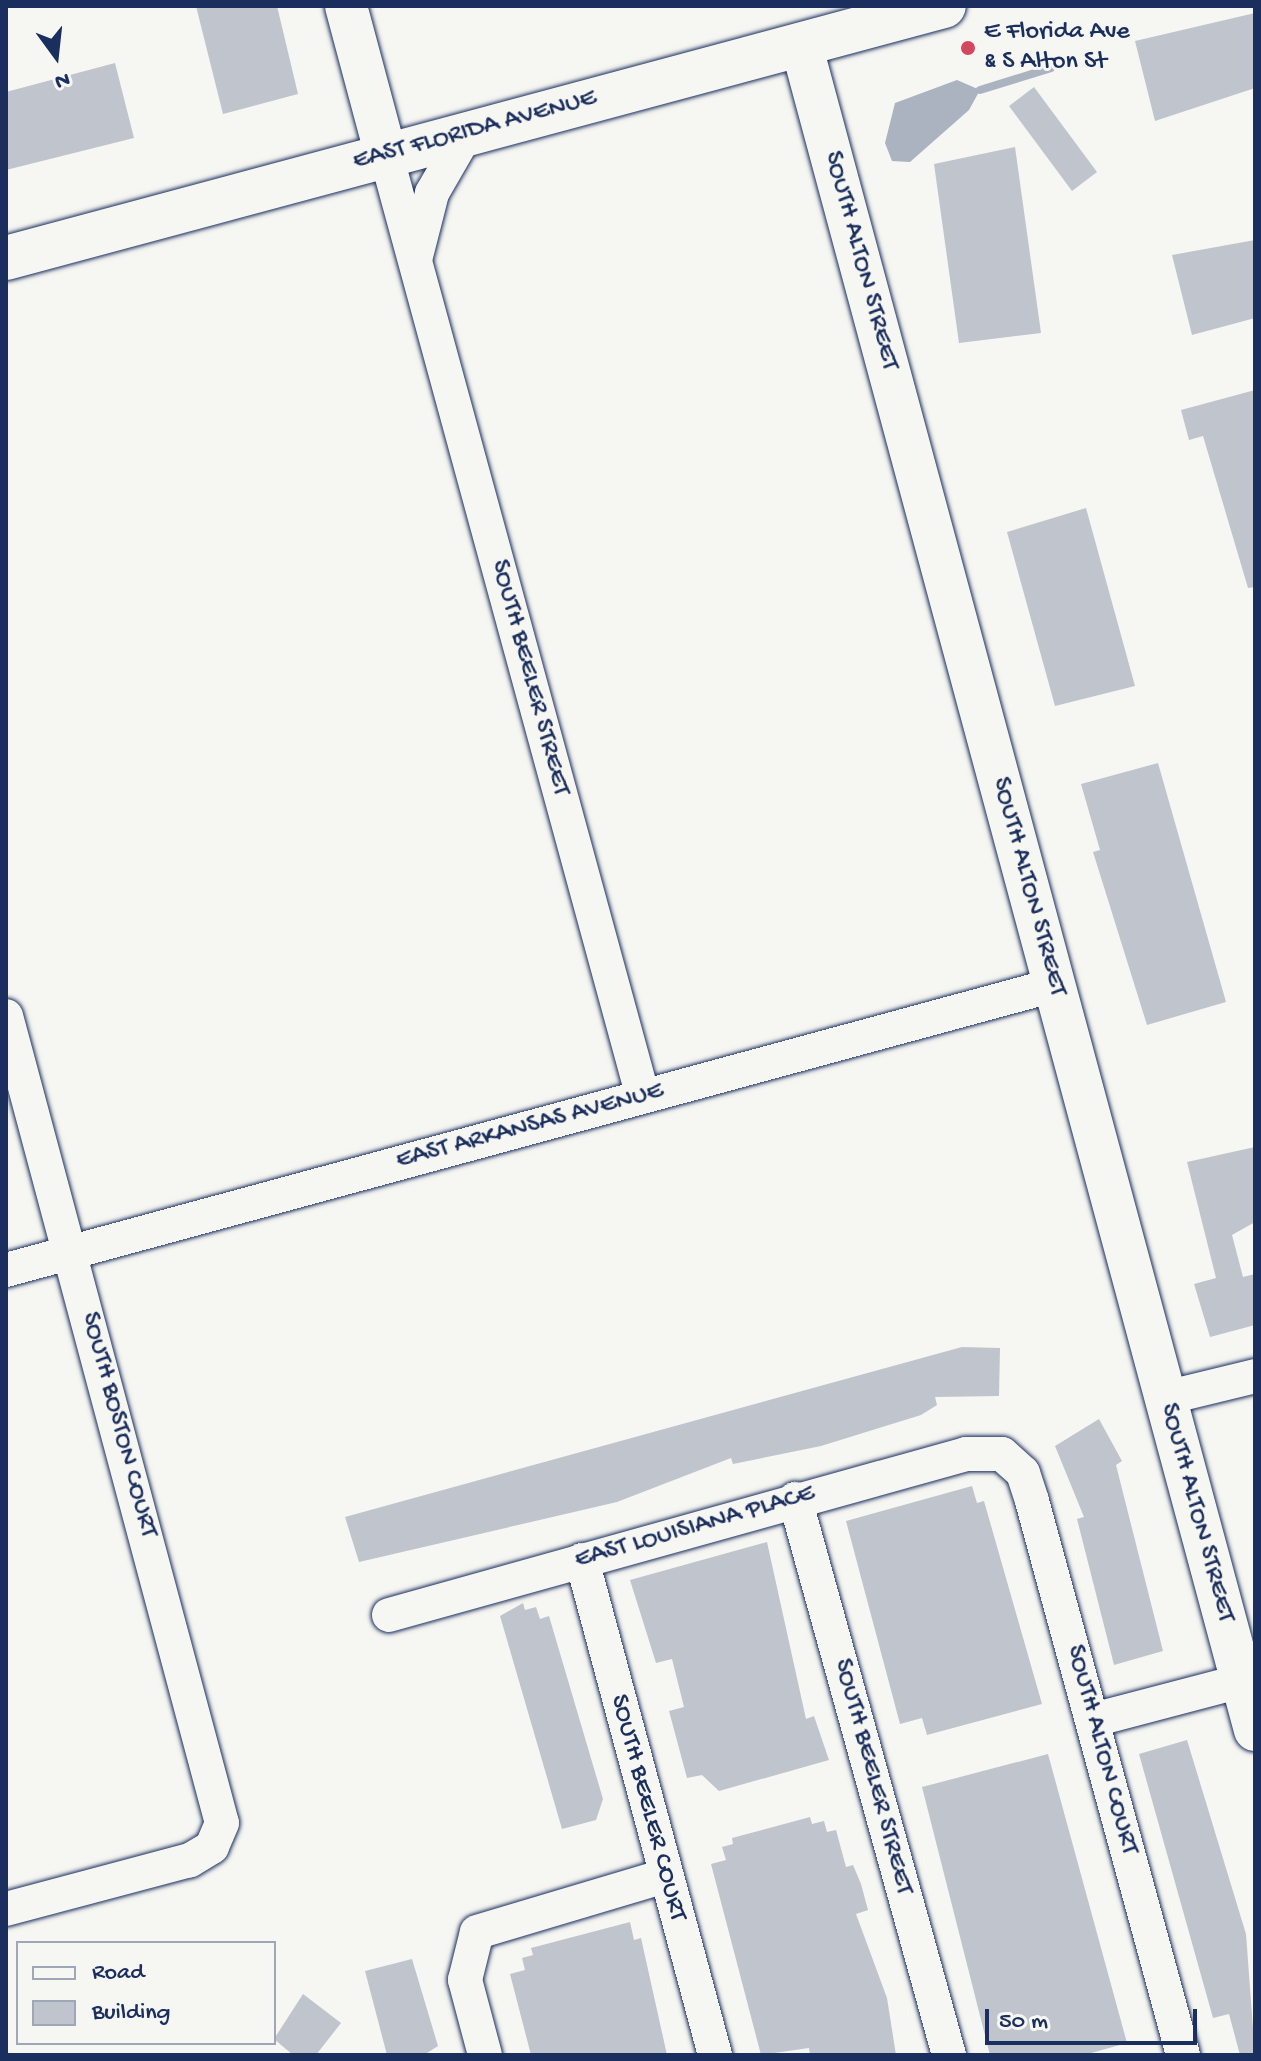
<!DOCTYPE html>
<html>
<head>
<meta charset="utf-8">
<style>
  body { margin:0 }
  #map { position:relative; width:1261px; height:2061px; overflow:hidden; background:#f6f6f2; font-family:"Gochi Hand",sans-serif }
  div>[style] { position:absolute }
  .water>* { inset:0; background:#abb2c0 }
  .stream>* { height:8px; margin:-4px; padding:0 4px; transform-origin:4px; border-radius:4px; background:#abb2c0 }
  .building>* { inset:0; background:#c0c4cd }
  .roads { filter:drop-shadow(0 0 2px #1b2f5e) drop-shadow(0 0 2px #1b2f5e) }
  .minor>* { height:34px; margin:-17px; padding:0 17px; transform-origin:17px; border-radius:17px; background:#f6f6f2 }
  .tertiary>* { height:42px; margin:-21px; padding:0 21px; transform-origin:21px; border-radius:21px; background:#f6f6f2 }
  .secondary>* { height:44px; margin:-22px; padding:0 22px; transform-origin:22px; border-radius:22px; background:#f6f6f2 }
  .dots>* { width:22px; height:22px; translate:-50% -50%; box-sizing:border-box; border:4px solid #f6f6f2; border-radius:50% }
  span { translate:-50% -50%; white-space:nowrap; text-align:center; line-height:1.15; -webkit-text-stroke:6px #f6f6f2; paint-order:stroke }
  .poi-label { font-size:26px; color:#1b2f5e }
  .left { translate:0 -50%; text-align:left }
  .street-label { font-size:26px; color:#1b2f5e }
  .frame { position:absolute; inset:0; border:8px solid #1b2f5e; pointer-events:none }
  .legend { position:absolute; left:16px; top:1941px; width:260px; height:104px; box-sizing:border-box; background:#f6f6f2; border:2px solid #9ea6b7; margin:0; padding:10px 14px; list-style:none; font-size:24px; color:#1b2f5e }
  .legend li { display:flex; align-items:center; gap:16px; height:40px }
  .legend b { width:40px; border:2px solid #9ea6b7 }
  .north { position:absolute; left:16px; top:16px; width:80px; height:80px; -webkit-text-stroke:6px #f6f6f2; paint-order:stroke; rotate:165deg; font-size:22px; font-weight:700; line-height:32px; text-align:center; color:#1b2f5e }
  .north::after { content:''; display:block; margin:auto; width:28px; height:36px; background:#1b2f5e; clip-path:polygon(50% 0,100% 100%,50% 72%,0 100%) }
  .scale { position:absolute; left:985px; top:2009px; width:212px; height:36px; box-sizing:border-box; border:4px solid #1b2f5e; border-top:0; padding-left:10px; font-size:24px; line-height:28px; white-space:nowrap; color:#1b2f5e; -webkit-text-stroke:6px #f6f6f2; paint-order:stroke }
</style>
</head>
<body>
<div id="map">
  <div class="water">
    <i style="clip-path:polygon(957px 80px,980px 90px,969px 110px,910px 162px,892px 161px,885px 143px,895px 103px)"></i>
  </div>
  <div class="stream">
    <i style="left:980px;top:90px;width:74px;rotate:-17.2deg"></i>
  </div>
  <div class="building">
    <i style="clip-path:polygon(196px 6px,277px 6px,298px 94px,223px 114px)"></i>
    <i style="clip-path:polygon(1255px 13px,1255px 88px,1155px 121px,1135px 41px)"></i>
    <i style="clip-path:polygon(115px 63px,134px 138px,6px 170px,6px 92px)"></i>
    <i style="clip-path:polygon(1034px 87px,1097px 172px,1072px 191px,1009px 106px)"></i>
    <i style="clip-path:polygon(1015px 147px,1041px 333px,959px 343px,934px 164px)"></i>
    <i style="clip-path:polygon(1255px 240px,1255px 318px,1192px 335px,1172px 255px)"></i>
    <i style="clip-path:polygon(1255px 390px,1255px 587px,1248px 588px,1203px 436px,1189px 440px,1181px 410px)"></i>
    <i style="clip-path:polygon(1086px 508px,1135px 686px,1055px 706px,1007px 532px)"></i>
    <i style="clip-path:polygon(1158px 763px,1226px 1002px,1147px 1025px,1093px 852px,1100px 850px,1081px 784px)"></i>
    <i style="clip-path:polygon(1255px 1147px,1255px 1222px,1232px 1235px,1243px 1277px,1255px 1274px,1255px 1325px,1210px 1337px,1194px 1284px,1216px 1278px,1187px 1162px)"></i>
    <i style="clip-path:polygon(962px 1347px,1000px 1348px,999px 1396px,935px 1397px,937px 1405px,921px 1415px,821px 1446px,733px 1464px,731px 1458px,617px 1502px,359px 1562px,345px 1517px)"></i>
    <i style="clip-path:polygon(1099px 1419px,1122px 1461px,1116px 1465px,1163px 1651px,1114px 1665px,1077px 1519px,1084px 1517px,1055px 1446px)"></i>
    <i style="clip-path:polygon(972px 1486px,977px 1503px,984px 1501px,1042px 1704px,927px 1735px,922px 1718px,900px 1724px,846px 1521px)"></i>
    <i style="clip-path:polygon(767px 1542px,806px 1719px,814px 1716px,829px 1760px,719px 1791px,702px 1775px,687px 1778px,669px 1711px,684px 1707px,672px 1659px,656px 1663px,630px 1580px)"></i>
    <i style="clip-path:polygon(523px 1603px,525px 1610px,536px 1607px,540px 1619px,549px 1616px,603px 1799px,596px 1820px,562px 1829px,500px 1616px)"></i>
    <i style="clip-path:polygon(1187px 1740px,1246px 1934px,1255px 2055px,1240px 2055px,1229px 2014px,1213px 2018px,1139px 1754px)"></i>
    <i style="clip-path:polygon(1048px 1754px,1127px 2043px,1084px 2055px,990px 2055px,922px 1787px)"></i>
    <i style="clip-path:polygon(810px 1817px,812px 1824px,824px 1821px,827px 1832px,836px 1830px,846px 1867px,853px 1865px,861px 1884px,868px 1910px,856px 1914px,887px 1998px,896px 2055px,810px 2055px,809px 2048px,761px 2055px,711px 1864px,726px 1860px,722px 1847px,733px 1844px,732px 1838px)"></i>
    <i style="clip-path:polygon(630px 1922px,634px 1940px,641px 1938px,667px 2055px,531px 2055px,510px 1974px,525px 1970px,522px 1958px,533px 1955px,531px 1948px)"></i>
    <i style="clip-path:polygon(412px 1959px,438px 2046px,424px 2055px,387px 2055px,365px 1971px)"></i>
    <i style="clip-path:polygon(303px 1994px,341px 2023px,316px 2055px,293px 2055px,274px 2039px)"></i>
  </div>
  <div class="roads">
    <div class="minor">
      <i style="left:386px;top:155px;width:976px;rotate:74.74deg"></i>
      <i style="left:416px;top:256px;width:65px;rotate:-75.7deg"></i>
      <i style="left:432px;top:193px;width:68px;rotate:-60deg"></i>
      <i style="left:6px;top:1016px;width:835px;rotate:75.02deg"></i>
      <i style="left:222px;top:1823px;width:26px;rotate:113deg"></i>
      <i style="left:212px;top:1847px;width:26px;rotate:149deg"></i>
      <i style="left:190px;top:1860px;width:190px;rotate:165.1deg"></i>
      <i style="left:6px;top:1270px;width:1086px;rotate:-15.21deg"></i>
      <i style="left:1165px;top:1398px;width:93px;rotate:-13.7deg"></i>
      <i style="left:795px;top:1499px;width:577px;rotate:74.52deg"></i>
      <i style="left:582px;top:1560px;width:513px;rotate:74.96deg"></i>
      <i style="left:389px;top:1615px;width:599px;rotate:-15.59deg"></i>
      <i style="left:966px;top:1454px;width:36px"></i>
      <i style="left:1002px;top:1454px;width:28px;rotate:42deg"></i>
      <i style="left:1023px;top:1473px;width:29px;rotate:72deg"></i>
      <i style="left:1032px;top:1501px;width:574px;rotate:74.75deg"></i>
      <i style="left:1093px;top:1720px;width:154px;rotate:-14.7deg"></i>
      <i style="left:485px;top:2055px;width:78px;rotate:-104.9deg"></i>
      <i style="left:465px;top:1980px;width:49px;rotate:-76deg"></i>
      <i style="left:477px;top:1932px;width:196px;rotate:-16.6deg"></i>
    </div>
    <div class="tertiary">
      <i style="left:346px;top:6px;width:154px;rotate:75deg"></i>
      <i style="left:801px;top:44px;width:1746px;rotate:74.93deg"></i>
    </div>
    <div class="secondary">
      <i style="left:6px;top:258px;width:971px;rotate:-15.04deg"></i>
    </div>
  </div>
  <div class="dots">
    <i style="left:968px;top:48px;background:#d1495b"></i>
  </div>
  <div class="poi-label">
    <span class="left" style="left:984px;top:48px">E Florida Ave<br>&amp; S Alton St</span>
  </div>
  <div class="street-label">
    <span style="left:475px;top:131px;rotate:-15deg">EAST FLORIDA AVENUE</span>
    <span style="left:860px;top:261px;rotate:75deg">SOUTH ALTON STREET</span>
    <span style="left:529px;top:678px;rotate:75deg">SOUTH BEELER STREET</span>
    <span style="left:1028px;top:887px;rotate:75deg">SOUTH ALTON STREET</span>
    <span style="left:530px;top:1127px;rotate:-15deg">EAST ARKANSAS AVENUE</span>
    <span style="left:118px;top:1425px;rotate:75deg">SOUTH BOSTON COURT</span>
    <span style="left:1196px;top:1513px;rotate:75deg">SOUTH ALTON STREET</span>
    <span style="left:695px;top:1528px;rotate:-16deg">EAST LOUISIANA PLACE</span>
    <span style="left:1101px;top:1750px;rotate:75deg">SOUTH ALTON COURT</span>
    <span style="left:872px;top:1777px;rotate:75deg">SOUTH BEELER STREET</span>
    <span style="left:647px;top:1808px;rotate:75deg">SOUTH BEELER COURT</span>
  </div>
  <div class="frame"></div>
  <ul class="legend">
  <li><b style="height:10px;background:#f6f6f2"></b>Road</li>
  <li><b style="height:22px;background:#c0c4cd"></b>Building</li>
  </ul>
  <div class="north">N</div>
  <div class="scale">50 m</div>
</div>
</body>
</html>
